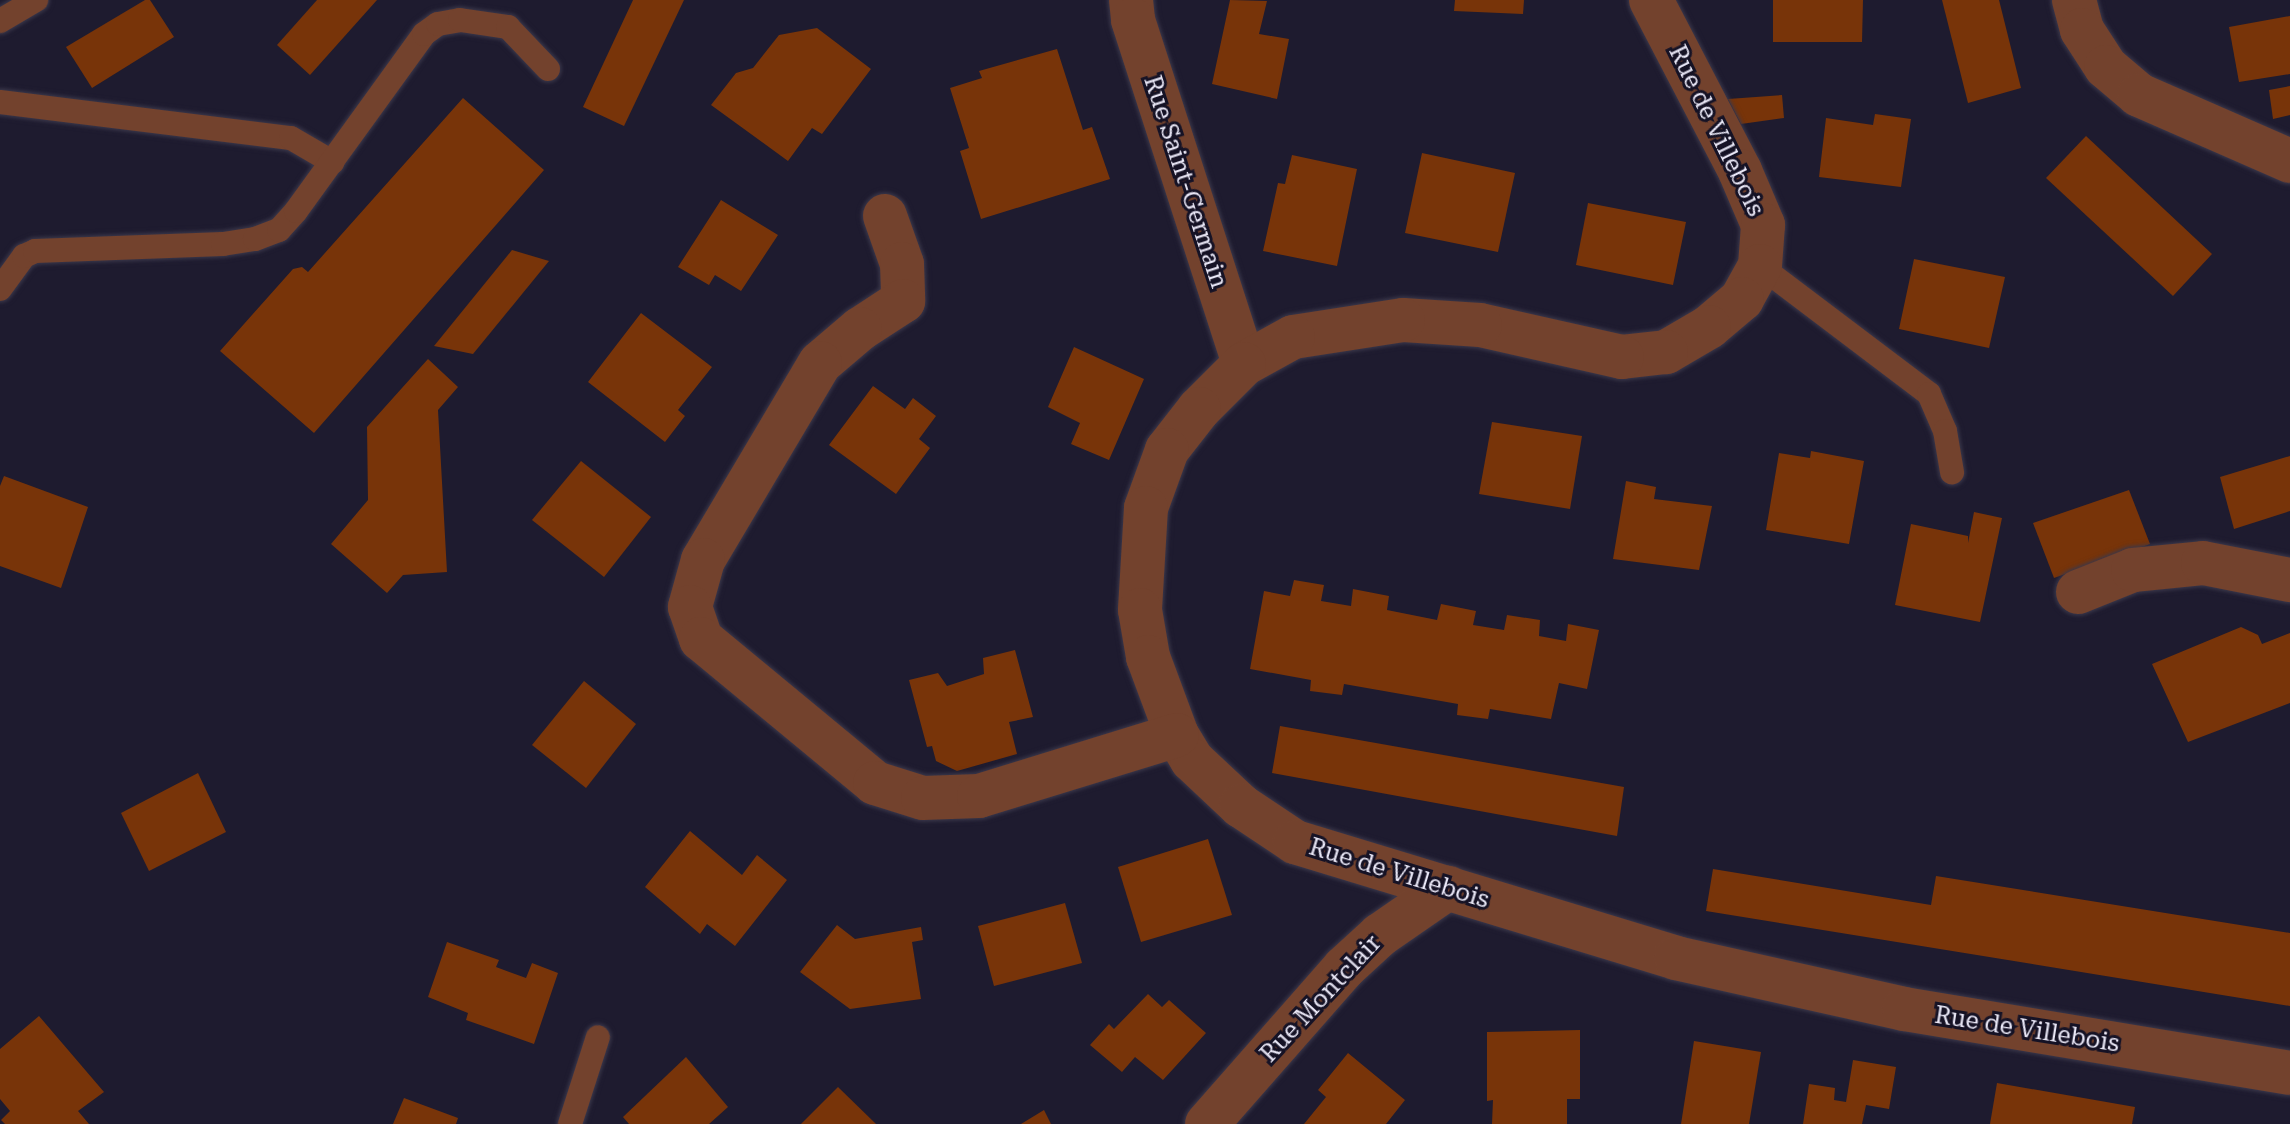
<!DOCTYPE html>
<html>
<head>
<meta charset="utf-8">
<style>
  body { margin:0 }
  #map { position:relative; width:2290px; height:1124px; overflow:hidden; background:#1e1b2f; font-family:"Roboto Serif",serif }
  div>[style] { position:absolute }
  .building>* { inset:0; background:#783409 }
  .roads { filter:drop-shadow(0 0 2px #3b384b) drop-shadow(0 0 2px #3b384b) }
  .service>* { height:24px; margin:-12px; padding:0 12px; transform-origin:12px; border-radius:12px; background:#73422d }
  .minor>* { height:44px; margin:-22px; padding:0 22px; transform-origin:22px; border-radius:22px; background:#73422d }
  span { translate:-50% -50%; white-space:nowrap; text-align:center; line-height:1.15; -webkit-text-stroke:6px #151225; paint-order:stroke }
  .street-label { font-size:24px; color:#ebe9f8 }
</style>
</head>
<body>
<div id="map">
  <div class="building">
    <i style="clip-path:polygon(145px 0,150px 0,174px 37px,92px 88px,66px 47px)"></i>
    <i style="clip-path:polygon(317px 0,377px 0,310px 75px,277px 45px)"></i>
    <i style="clip-path:polygon(633px 0,684px 0,624px 126px,583px 107px)"></i>
    <i style="clip-path:polygon(1230px 0,1267px 1px,1259px 34px,1289px 39px,1277px 99px,1212px 84px)"></i>
    <i style="clip-path:polygon(1455px 0,1524px 0,1523px 14px,1454px 11px)"></i>
    <i style="clip-path:polygon(1773px 0,1863px 0,1862px 42px,1773px 42px)"></i>
    <i style="clip-path:polygon(1942px 0,1999px 0,2021px 88px,1968px 103px)"></i>
    <i style="clip-path:polygon(2290px 16px,2290px 74px,2239px 82px,2229px 27px)"></i>
    <i style="clip-path:polygon(817px 28px,871px 69px,822px 134px,812px 128px,788px 161px,711px 105px,736px 73px,753px 68px,779px 35px)"></i>
    <i style="clip-path:polygon(1057px 49px,1083px 130px,1092px 127px,1110px 179px,981px 219px,960px 151px,969px 148px,950px 88px,982px 78px,979px 71px)"></i>
    <i style="clip-path:polygon(2290px 86px,2290px 115px,2273px 119px,2269px 90px)"></i>
    <i style="clip-path:polygon(1782px 95px,1784px 118px,1741px 124px,1728px 99px)"></i>
    <i style="clip-path:polygon(463px 98px,544px 170px,314px 433px,220px 351px,293px 269px,302px 267px,308px 272px)"></i>
    <i style="clip-path:polygon(1875px 114px,1911px 119px,1901px 187px,1819px 177px,1826px 118px,1873px 125px)"></i>
    <i style="clip-path:polygon(2086px 136px,2212px 254px,2173px 296px,2046px 178px)"></i>
    <i style="clip-path:polygon(1422px 153px,1515px 173px,1498px 252px,1405px 233px)"></i>
    <i style="clip-path:polygon(1292px 155px,1357px 169px,1337px 266px,1263px 251px,1278px 183px,1285px 184px)"></i>
    <i style="clip-path:polygon(721px 200px,778px 235px,741px 291px,715px 275px,709px 285px,678px 267px)"></i>
    <i style="clip-path:polygon(1588px 203px,1686px 222px,1673px 285px,1576px 265px)"></i>
    <i style="clip-path:polygon(512px 250px,549px 261px,473px 354px,434px 346px)"></i>
    <i style="clip-path:polygon(1914px 259px,2005px 277px,1989px 348px,1899px 329px)"></i>
    <i style="clip-path:polygon(641px 313px,712px 367px,678px 410px,685px 416px,665px 442px,588px 382px)"></i>
    <i style="clip-path:polygon(1074px 347px,1144px 379px,1109px 460px,1071px 444px,1080px 423px,1048px 407px)"></i>
    <i style="clip-path:polygon(428px 359px,458px 387px,438px 410px,447px 572px,403px 575px,387px 593px,331px 544px,368px 500px,367px 427px)"></i>
    <i style="clip-path:polygon(873px 386px,905px 409px,913px 398px,936px 416px,919px 439px,930px 448px,896px 494px,829px 445px)"></i>
    <i style="clip-path:polygon(1492px 422px,1582px 436px,1570px 509px,1479px 494px)"></i>
    <i style="clip-path:polygon(1811px 451px,1864px 461px,1849px 544px,1766px 530px,1779px 453px,1810px 458px)"></i>
    <i style="clip-path:polygon(2290px 456px,2290px 511px,2234px 529px,2220px 477px)"></i>
    <i style="clip-path:polygon(581px 461px,651px 517px,604px 577px,532px 520px)"></i>
    <i style="clip-path:polygon(4px 476px,88px 507px,61px 588px,0 566px,0 486px)"></i>
    <i style="clip-path:polygon(1626px 481px,1656px 487px,1654px 499px,1712px 506px,1699px 570px,1613px 559px)"></i>
    <i style="clip-path:polygon(2129px 490px,2150px 544px,2054px 578px,2033px 523px)"></i>
    <i style="clip-path:polygon(1974px 512px,2002px 518px,1980px 622px,1895px 605px,1911px 524px,1968px 536px,1968px 543px)"></i>
    <i style="clip-path:polygon(1294px 580px,1324px 585px,1321px 601px,1351px 606px,1353px 589px,1389px 596px,1387px 610px,1437px 620px,1441px 604px,1476px 611px,1473px 625px,1504px 630px,1507px 615px,1540px 620px,1539px 636px,1566px 641px,1568px 624px,1599px 630px,1587px 689px,1559px 683px,1551px 719px,1490px 709px,1488px 719px,1457px 715px,1458px 704px,1344px 684px,1342px 695px,1310px 691px,1311px 680px,1250px 669px,1264px 591px,1290px 596px)"></i>
    <i style="clip-path:polygon(2241px 627px,2258px 635px,2262px 644px,2290px 633px,2290px 703px,2188px 742px,2152px 664px)"></i>
    <i style="clip-path:polygon(1015px 650px,1033px 717px,1009px 722px,1017px 754px,957px 771px,936px 761px,932px 746px,927px 747px,909px 680px,938px 673px,947px 686px,984px 674px,983px 658px)"></i>
    <i style="clip-path:polygon(584px 681px,636px 724px,586px 788px,532px 745px)"></i>
    <i style="clip-path:polygon(1280px 726px,1624px 787px,1617px 836px,1272px 773px)"></i>
    <i style="clip-path:polygon(198px 773px,226px 832px,149px 871px,121px 813px)"></i>
    <i style="clip-path:polygon(690px 831px,742px 875px,757px 855px,787px 880px,735px 946px,707px 924px,700px 934px,645px 887px)"></i>
    <i style="clip-path:polygon(1208px 839px,1232px 915px,1141px 942px,1118px 867px)"></i>
    <i style="clip-path:polygon(1713px 869px,1931px 905px,1936px 876px,2290px 933px,2290px 1006px,1706px 911px)"></i>
    <i style="clip-path:polygon(1065px 903px,1082px 963px,994px 986px,978px 926px)"></i>
    <i style="clip-path:polygon(837px 925px,855px 939px,921px 927px,923px 940px,912px 942px,921px 999px,850px 1009px,800px 972px)"></i>
    <i style="clip-path:polygon(447px 942px,499px 960px,496px 967px,526px 978px,532px 963px,558px 973px,534px 1044px,466px 1020px,468px 1013px,428px 997px)"></i>
    <i style="clip-path:polygon(1148px 994px,1162px 1007px,1169px 1000px,1206px 1033px,1163px 1080px,1135px 1057px,1122px 1072px,1090px 1045px,1109px 1024px,1114px 1029px)"></i>
    <i style="clip-path:polygon(39px 1016px,104px 1092px,78px 1111px,89px 1124px,5px 1124px,1px 1120px,10px 1111px,0 1099px,0 1049px)"></i>
    <i style="clip-path:polygon(1580px 1030px,1580px 1099px,1567px 1099px,1567px 1124px,1492px 1124px,1493px 1100px,1487px 1101px,1487px 1032px)"></i>
    <i style="clip-path:polygon(1694px 1041px,1761px 1052px,1749px 1124px,1681px 1124px)"></i>
    <i style="clip-path:polygon(1348px 1053px,1405px 1100px,1386px 1124px,1304px 1124px,1326px 1097px,1318px 1090px)"></i>
    <i style="clip-path:polygon(686px 1057px,728px 1107px,709px 1124px,629px 1124px,623px 1117px)"></i>
    <i style="clip-path:polygon(1853px 1060px,1896px 1067px,1889px 1109px,1866px 1105px,1862px 1124px,1803px 1124px,1809px 1084px,1835px 1088px,1834px 1100px,1846px 1102px)"></i>
    <i style="clip-path:polygon(1997px 1083px,2135px 1107px,2132px 1124px,1990px 1124px)"></i>
    <i style="clip-path:polygon(838px 1087px,876px 1124px,801px 1124px)"></i>
    <i style="clip-path:polygon(404px 1098px,458px 1118px,456px 1124px,393px 1124px)"></i>
    <i style="clip-path:polygon(1044px 1110px,1051px 1124px,1021px 1124px)"></i>
  </div>
  <div class="roads">
    <div class="service">
      <i style="left:0;top:21px;width:42px;rotate:-30.3deg"></i>
      <i style="left:0;top:102px;width:293px;rotate:7.1deg"></i>
      <i style="left:291px;top:138px;width:48px;rotate:30.3deg"></i>
      <i style="left:1760px;top:266px;width:212px;rotate:37.1deg"></i>
      <i style="left:1929px;top:394px;width:40px;rotate:66.6deg"></i>
      <i style="left:1945px;top:431px;width:42px;rotate:80.3deg"></i>
      <i style="left:0;top:289px;width:41px;rotate:-54deg"></i>
      <i style="left:24px;top:256px;width:12px;rotate:-24deg"></i>
      <i style="left:35px;top:251px;width:188px;rotate:-2.1deg"></i>
      <i style="left:223px;top:244px;width:32px;rotate:-9deg"></i>
      <i style="left:255px;top:239px;width:26px;rotate:-21deg"></i>
      <i style="left:279px;top:230px;width:25px;rotate:-48deg"></i>
      <i style="left:296px;top:211px;width:218px;rotate:-54.1deg"></i>
      <i style="left:424px;top:34px;width:17px;rotate:-36deg"></i>
      <i style="left:438px;top:24px;width:22px;rotate:-10deg"></i>
      <i style="left:460px;top:20px;width:49px;rotate:8.3deg"></i>
      <i style="left:508px;top:27px;width:58px;rotate:46.4deg"></i>
      <i style="left:570px;top:1124px;width:91px;rotate:-72.2deg"></i>
    </div>
    <div class="minor">
      <i style="left:1131px;top:0;width:20px;rotate:84deg"></i>
      <i style="left:1133px;top:20px;width:361px;rotate:72.1deg"></i>
      <i style="left:1651px;top:0;width:193px;rotate:62.5deg"></i>
      <i style="left:1740px;top:171px;width:59px;rotate:66.9deg"></i>
      <i style="left:1763px;top:225px;width:41px;rotate:94.2deg"></i>
      <i style="left:1760px;top:266px;width:38px;rotate:119deg"></i>
      <i style="left:1742px;top:299px;width:43px;rotate:139.7deg"></i>
      <i style="left:1709px;top:327px;width:50px;rotate:149.8deg"></i>
      <i style="left:1666px;top:352px;width:44px;rotate:173.5deg"></i>
      <i style="left:1622px;top:357px;width:146px;rotate:-167.3deg"></i>
      <i style="left:1480px;top:325px;width:77px;rotate:-176.3deg"></i>
      <i style="left:1403px;top:320px;width:111px;rotate:171.2deg"></i>
      <i style="left:1293px;top:337px;width:56px;rotate:151.1deg"></i>
      <i style="left:1244px;top:364px;width:64px;rotate:135deg"></i>
      <i style="left:1199px;top:409px;width:52px;rotate:128deg"></i>
      <i style="left:1167px;top:450px;width:62px;rotate:109.9deg"></i>
      <i style="left:1146px;top:508px;width:102px;rotate:93.4deg"></i>
      <i style="left:1140px;top:610px;width:48px;rotate:80.3deg"></i>
      <i style="left:1148px;top:657px;width:83px;rotate:69.6deg"></i>
      <i style="left:1177px;top:735px;width:29px;rotate:59deg"></i>
      <i style="left:1192px;top:760px;width:67px;rotate:43.2deg"></i>
      <i style="left:1241px;top:806px;width:65px;rotate:33.7deg"></i>
      <i style="left:1295px;top:842px;width:398px;rotate:16.9deg"></i>
      <i style="left:1676px;top:958px;width:234px;rotate:12.6deg"></i>
      <i style="left:1904px;top:1009px;width:391px;rotate:9.4deg"></i>
      <i style="left:2074px;top:0;width:31px;rotate:75deg"></i>
      <i style="left:2082px;top:30px;width:44px;rotate:57deg"></i>
      <i style="left:2106px;top:67px;width:43px;rotate:40.3deg"></i>
      <i style="left:2139px;top:95px;width:165px;rotate:23.6deg"></i>
      <i style="left:885px;top:216px;width:51px;rotate:70.5deg"></i>
      <i style="left:902px;top:264px;width:37px;rotate:88deg"></i>
      <i style="left:903px;top:301px;width:51px;rotate:146.9deg"></i>
      <i style="left:860px;top:329px;width:52px;rotate:139.6deg"></i>
      <i style="left:820px;top:363px;width:229px;rotate:120.7deg"></i>
      <i style="left:703px;top:560px;width:49px;rotate:105.5deg"></i>
      <i style="left:690px;top:607px;width:34px;rotate:71deg"></i>
      <i style="left:701px;top:639px;width:226px;rotate:39.6deg"></i>
      <i style="left:875px;top:783px;width:50px;rotate:17.4deg"></i>
      <i style="left:923px;top:798px;width:56px;rotate:-2deg"></i>
      <i style="left:979px;top:796px;width:207px;rotate:-17.1deg"></i>
      <i style="left:2078px;top:592px;width:59px;rotate:-21.8deg"></i>
      <i style="left:2133px;top:570px;width:70px;rotate:-5.7deg"></i>
      <i style="left:2203px;top:563px;width:89px;rotate:11.1deg"></i>
      <i style="left:1207px;top:1124px;width:208px;rotate:-48.7deg"></i>
      <i style="left:1344px;top:968px;width:49px;rotate:-42.5deg"></i>
      <i style="left:1380px;top:935px;width:83px;rotate:-34.7deg"></i>
    </div>
  </div>
  <div class="street-label">
    <span style="left:1716px;top:131px;rotate:64deg">Rue de Villebois</span>
    <span style="left:1185px;top:182px;rotate:72deg">Rue Saint-Germain</span>
    <span style="left:1399px;top:874px;rotate:17deg">Rue de Villebois</span>
    <span style="left:1321px;top:999px;rotate:-47deg">Rue Montclair</span>
    <span style="left:2027px;top:1030px;rotate:9deg">Rue de Villebois</span>
  </div>
</div>
</body>
</html>
